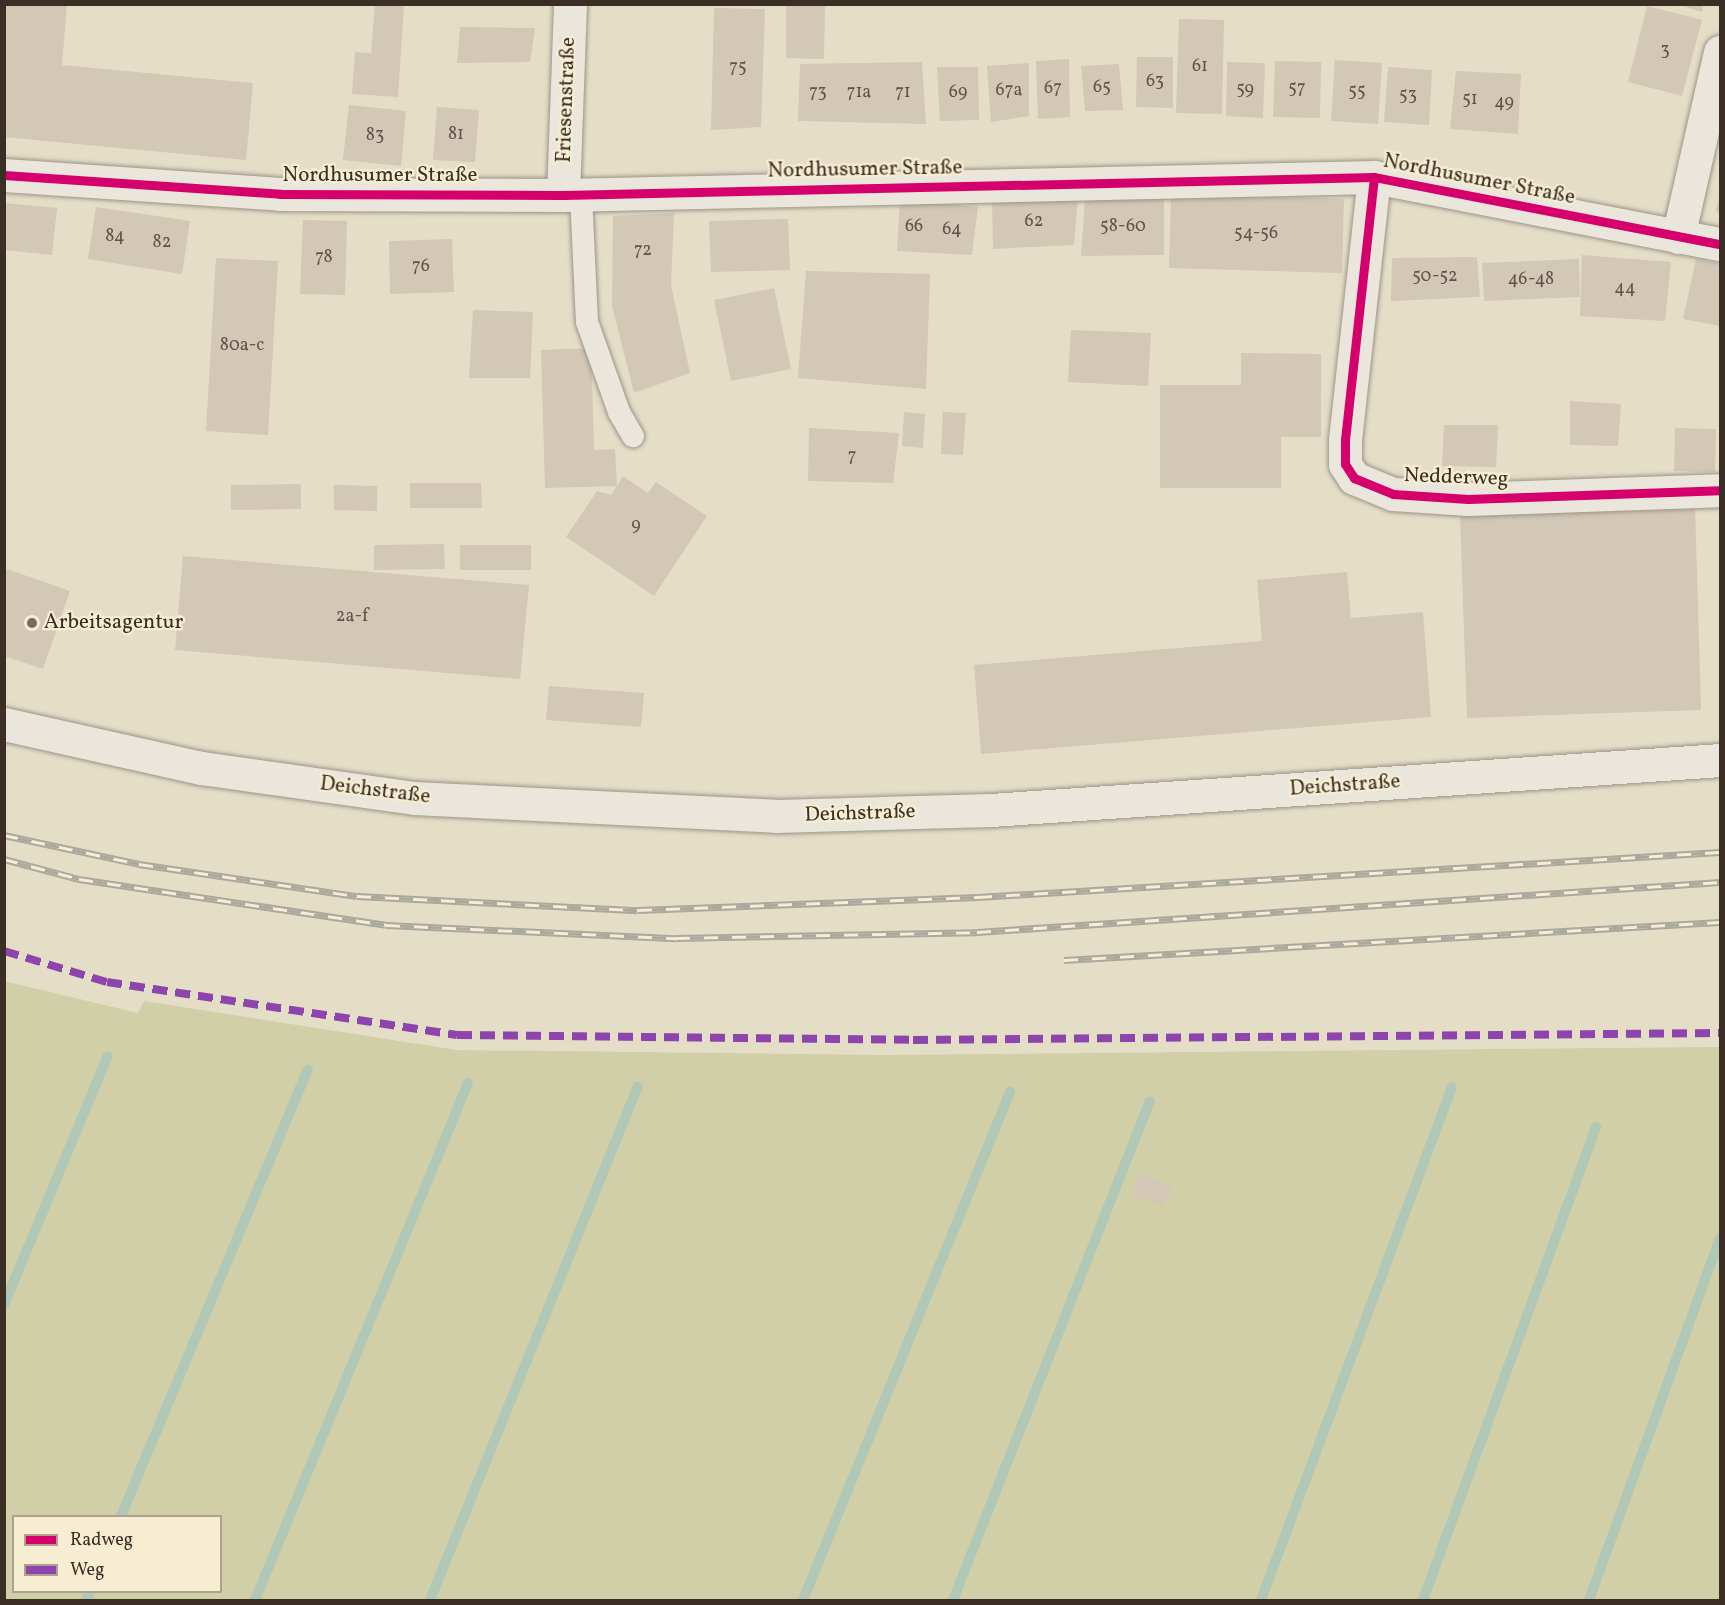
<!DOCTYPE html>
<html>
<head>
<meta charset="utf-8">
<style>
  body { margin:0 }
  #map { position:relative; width:1725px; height:1605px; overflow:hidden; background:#e5dec7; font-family:Vollkorn,serif }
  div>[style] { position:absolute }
  .green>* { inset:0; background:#d0cfa7 }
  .stream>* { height:10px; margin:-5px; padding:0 5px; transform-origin:5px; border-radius:5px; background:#b1c8b6 }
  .building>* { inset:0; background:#d3c7b6 }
  .roads { filter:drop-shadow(0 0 2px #9b9588) drop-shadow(0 0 2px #9b9588) }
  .service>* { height:22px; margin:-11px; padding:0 11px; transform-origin:11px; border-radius:11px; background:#eae6db }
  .minor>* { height:33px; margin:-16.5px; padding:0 16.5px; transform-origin:16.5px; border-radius:16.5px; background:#eae6db }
  .secondary>* { height:33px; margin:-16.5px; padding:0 16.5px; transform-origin:16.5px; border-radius:16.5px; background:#eae6db }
  .rail>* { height:7px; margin-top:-3.5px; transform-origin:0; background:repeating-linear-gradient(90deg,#f7edd2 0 14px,#aba89e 0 28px); box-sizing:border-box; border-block:2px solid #aba89e }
  .quiet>* { height:8px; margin-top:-4px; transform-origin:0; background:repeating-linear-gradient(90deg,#8e44ad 0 15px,transparent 0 23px) }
  .cycleway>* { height:9px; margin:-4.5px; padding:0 4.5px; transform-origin:4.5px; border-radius:4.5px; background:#d6006c }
  .dots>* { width:16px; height:16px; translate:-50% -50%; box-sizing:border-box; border:3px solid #f7edd2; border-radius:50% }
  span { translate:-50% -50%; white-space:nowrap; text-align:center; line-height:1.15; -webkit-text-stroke:4.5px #f7edd2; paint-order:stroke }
  .number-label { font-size:18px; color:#605449 }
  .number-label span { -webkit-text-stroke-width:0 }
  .street-label { font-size:21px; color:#3a2e25 }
  .poi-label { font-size:21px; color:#3a2e25 }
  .left { translate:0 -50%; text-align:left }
  .frame { position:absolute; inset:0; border:6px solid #3a2e25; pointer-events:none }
  .legend { position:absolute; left:12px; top:1515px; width:210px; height:78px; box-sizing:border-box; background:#f7edd2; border:2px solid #aba18d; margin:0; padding:8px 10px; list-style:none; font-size:18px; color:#3a2e25 }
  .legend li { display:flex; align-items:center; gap:12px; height:30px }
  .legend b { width:30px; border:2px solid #aba18d }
</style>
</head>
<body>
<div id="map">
  <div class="green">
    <i style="clip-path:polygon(evenodd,4px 981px,138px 1013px,144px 1001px,457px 1050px,881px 1055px,1720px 1047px,1720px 1600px,5px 1600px,4px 981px,14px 1516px,220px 1516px,220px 1592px,14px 1592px,14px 1516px)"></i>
  </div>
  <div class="stream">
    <i style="left:4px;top:1305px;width:269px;rotate:-67.4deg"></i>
    <i style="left:121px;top:1516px;width:484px;rotate:-67.3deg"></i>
    <i style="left:86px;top:1600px;width:9px;rotate:-63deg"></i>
    <i style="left:255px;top:1600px;width:559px;rotate:-67.61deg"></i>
    <i style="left:430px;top:1600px;width:554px;rotate:-67.97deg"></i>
    <i style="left:803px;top:1600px;width:549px;rotate:-67.83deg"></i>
    <i style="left:953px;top:1600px;width:536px;rotate:-68.46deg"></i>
    <i style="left:1261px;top:1600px;width:547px;rotate:-69.58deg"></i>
    <i style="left:1423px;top:1600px;width:504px;rotate:-69.91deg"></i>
    <i style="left:1589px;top:1600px;width:385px;rotate:-70.1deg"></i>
  </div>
  <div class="building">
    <i style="clip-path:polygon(4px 4px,67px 4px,62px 65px,253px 83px,246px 160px,4px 137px)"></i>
    <i style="clip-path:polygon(375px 4px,404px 4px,398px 97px,352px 94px,355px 52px,371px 53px)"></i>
    <i style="clip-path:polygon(786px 4px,825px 4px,824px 59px,786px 58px)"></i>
    <i style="clip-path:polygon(1676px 4px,1704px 4px,1702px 12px)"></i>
    <i style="clip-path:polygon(1647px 6px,1702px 20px,1682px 96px,1628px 82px)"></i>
    <i style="clip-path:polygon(714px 8px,765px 9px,761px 127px,711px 130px)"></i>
    <i style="clip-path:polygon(1179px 19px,1224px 20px,1222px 114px,1176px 113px)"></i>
    <i style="clip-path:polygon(460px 27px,535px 28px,530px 62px,457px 63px)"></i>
    <i style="clip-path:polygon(1137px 57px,1173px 57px,1173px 108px,1136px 107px)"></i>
    <i style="clip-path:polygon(1069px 59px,1070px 117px,1038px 119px,1036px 61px)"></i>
    <i style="clip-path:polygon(1335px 60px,1382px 63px,1378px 124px,1331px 121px)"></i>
    <i style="clip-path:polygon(1275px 61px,1321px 62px,1320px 118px,1273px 117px)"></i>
    <i style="clip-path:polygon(922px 62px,926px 124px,798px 121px,800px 64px)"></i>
    <i style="clip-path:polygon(1227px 62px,1265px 63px,1263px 118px,1226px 116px)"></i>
    <i style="clip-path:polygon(1029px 63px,1029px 116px,991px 122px,987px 66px)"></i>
    <i style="clip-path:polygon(1119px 64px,1123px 110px,1085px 111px,1081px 66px)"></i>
    <i style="clip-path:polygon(937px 67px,978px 67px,979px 120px,940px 121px)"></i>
    <i style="clip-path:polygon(1388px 67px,1432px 70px,1429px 125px,1384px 122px)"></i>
    <i style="clip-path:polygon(1456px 71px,1521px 74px,1518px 134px,1450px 129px)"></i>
    <i style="clip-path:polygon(349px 105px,406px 111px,401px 166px,343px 160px)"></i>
    <i style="clip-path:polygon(437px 107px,479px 110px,475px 162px,433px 160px)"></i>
    <i style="clip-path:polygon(1171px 194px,1344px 199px,1342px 273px,1169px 268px)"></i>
    <i style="clip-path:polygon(1720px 194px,1720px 216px,1716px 210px)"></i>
    <i style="clip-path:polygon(1164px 197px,1164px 255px,1081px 256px,1085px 199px)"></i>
    <i style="clip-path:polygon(1078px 198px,1074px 245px,993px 249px,992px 200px)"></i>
    <i style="clip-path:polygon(900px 200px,978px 207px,972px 255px,897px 251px)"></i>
    <i style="clip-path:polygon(4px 203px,57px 208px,52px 255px,4px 250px)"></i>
    <i style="clip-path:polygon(96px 207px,190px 221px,182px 274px,88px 259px)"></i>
    <i style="clip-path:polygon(674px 213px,671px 285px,690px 373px,634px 393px,612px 306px,613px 216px)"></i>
    <i style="clip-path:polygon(788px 219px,790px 270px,711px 272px,709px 221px)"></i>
    <i style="clip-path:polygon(303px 220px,347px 221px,345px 295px,300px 294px)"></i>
    <i style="clip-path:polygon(452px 239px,454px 292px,390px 294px,389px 241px)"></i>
    <i style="clip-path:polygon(1582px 255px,1671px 262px,1665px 321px,1580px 316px)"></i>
    <i style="clip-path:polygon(1477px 257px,1480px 297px,1391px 301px,1392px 258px)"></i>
    <i style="clip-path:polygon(216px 258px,278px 261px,268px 435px,206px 431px)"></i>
    <i style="clip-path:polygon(1579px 259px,1580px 297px,1484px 301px,1482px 263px)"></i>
    <i style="clip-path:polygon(1696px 259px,1720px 264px,1720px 326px,1683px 319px)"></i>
    <i style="clip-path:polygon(806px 271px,930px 274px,926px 389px,798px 378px)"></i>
    <i style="clip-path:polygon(774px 288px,791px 369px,731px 381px,714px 300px)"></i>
    <i style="clip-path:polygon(473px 310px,533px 312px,530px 378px,469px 378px)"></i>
    <i style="clip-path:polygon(1071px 330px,1151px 333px,1148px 386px,1068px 382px)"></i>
    <i style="clip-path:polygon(591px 348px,594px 450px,615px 449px,617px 486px,623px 476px,648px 493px,656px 482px,707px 516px,654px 596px,566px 537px,597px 491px,611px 495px,617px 486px,545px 488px,541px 350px)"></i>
    <i style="clip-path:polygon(1241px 353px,1321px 354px,1321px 437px,1281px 437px,1281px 488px,1160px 488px,1160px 385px,1241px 385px)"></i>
    <i style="clip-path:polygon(1570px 401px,1621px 404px,1618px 446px,1570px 445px)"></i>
    <i style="clip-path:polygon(904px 412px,925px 414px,923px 448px,902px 446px)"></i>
    <i style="clip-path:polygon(943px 412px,966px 413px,963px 455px,941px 454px)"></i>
    <i style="clip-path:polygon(1444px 425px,1498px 425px,1496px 467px,1442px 466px)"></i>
    <i style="clip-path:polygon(809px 428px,899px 433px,893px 483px,808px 481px)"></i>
    <i style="clip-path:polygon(1675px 428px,1716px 429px,1715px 472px,1674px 471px)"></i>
    <i style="clip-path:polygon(410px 483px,481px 483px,482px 508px,410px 508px)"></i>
    <i style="clip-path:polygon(301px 484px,301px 509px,231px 510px,231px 485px)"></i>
    <i style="clip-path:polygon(334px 485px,377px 486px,377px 511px,334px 510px)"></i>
    <i style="clip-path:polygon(1695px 506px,1701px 710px,1467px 718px,1460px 514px)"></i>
    <i style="clip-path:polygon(444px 544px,445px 569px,374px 570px,374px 545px)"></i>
    <i style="clip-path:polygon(460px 545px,531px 545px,531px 570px,460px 570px)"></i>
    <i style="clip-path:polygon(183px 556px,529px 585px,520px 679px,175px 650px)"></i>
    <i style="clip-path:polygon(4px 568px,70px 591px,43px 669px,4px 656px)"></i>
    <i style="clip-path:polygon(1347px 572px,1351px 618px,1423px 612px,1431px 717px,981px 754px,974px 665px,1262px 641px,1257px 580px)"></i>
    <i style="clip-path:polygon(549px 686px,644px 693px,641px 727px,546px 720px)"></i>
    <i style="clip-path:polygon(1140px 1173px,1172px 1186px,1163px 1207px,1132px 1194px)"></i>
  </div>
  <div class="roads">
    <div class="service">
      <i style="left:581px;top:195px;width:127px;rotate:87.3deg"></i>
      <i style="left:587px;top:322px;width:96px;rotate:70.4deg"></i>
      <i style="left:619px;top:412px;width:28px;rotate:60deg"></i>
    </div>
    <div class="minor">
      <i style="left:4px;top:175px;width:277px;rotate:3.9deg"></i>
      <i style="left:280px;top:194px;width:283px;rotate:0.2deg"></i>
      <i style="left:563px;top:195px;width:811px;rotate:-1.27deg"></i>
      <i style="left:1374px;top:177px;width:352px;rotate:11deg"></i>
      <i style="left:1374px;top:177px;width:265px;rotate:96.3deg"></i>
      <i style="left:1345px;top:440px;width:24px;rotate:90deg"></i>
      <i style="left:1345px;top:464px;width:17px;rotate:57deg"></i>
      <i style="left:1354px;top:478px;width:42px;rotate:22.3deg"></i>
      <i style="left:1393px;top:494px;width:75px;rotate:3.8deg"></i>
      <i style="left:1468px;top:499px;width:252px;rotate:-2deg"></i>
      <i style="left:563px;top:195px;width:191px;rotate:-87.9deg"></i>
      <i style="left:1678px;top:237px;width:190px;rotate:-77.2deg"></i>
    </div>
    <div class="secondary">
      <i style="left:4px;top:724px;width:202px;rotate:12.6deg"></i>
      <i style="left:201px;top:768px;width:215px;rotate:8deg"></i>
      <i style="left:414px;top:798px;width:362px;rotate:2.8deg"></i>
      <i style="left:776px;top:816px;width:215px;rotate:-1.6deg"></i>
      <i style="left:991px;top:810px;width:731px;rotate:-3.92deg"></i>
    </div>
  </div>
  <div class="rail">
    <i style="left:4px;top:835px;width:138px;rotate:12.1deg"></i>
    <i style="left:139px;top:864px;width:220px;rotate:8.4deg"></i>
    <i style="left:357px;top:896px;width:281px;rotate:2.9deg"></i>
    <i style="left:638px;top:910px;width:340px;rotate:-2.2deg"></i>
    <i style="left:978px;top:897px;width:743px;rotate:-3.47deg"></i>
    <i style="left:4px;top:859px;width:78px;rotate:14.9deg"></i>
    <i style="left:79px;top:879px;width:310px;rotate:8.5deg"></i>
    <i style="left:386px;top:925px;width:290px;rotate:2.6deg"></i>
    <i style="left:676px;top:938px;width:301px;rotate:-1.1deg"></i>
    <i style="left:977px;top:932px;width:745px;rotate:-3.85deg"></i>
    <i style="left:1064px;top:960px;width:657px;rotate:-3.32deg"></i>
  </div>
  <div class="quiet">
    <i style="left:4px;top:951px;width:108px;rotate:16.8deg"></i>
    <i style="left:107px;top:982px;width:354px;rotate:8.6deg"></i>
    <i style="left:457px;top:1035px;width:456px;rotate:0.6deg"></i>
    <i style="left:913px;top:1040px;width:807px;rotate:-0.5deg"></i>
  </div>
  <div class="cycleway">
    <i style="left:4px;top:175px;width:277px;rotate:3.9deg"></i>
    <i style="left:280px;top:194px;width:283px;rotate:0.2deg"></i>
    <i style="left:563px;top:195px;width:811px;rotate:-1.27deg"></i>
    <i style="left:1374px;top:177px;width:352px;rotate:11deg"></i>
    <i style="left:1374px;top:177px;width:265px;rotate:96.3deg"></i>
    <i style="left:1345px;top:440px;width:24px;rotate:90deg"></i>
    <i style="left:1345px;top:464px;width:17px;rotate:57deg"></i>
    <i style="left:1354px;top:478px;width:42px;rotate:22.3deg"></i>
    <i style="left:1393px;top:494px;width:75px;rotate:3.8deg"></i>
    <i style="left:1468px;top:499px;width:252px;rotate:-2deg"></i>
  </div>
  <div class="dots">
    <i style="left:32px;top:623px;background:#766c5e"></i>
  </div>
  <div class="number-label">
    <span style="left:1665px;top:51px">3</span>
    <span style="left:1200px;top:67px">61</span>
    <span style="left:738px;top:68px">75</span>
    <span style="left:1155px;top:82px">63</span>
    <span style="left:1102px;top:88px">65</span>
    <span style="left:1053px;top:89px">67</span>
    <span style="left:1297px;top:89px">57</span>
    <span style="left:1245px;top:90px">59</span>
    <span style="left:1009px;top:91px">67a</span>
    <span style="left:1357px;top:92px">55</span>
    <span style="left:818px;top:93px">73</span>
    <span style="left:859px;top:93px">71a</span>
    <span style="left:903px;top:93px">71</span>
    <span style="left:958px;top:93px">69</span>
    <span style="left:1408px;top:96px">53</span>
    <span style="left:1470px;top:100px">51</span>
    <span style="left:1504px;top:103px">49</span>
    <span style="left:456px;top:135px">81</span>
    <span style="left:375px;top:136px">83</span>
    <span style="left:1034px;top:222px">62</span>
    <span style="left:914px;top:227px">66</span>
    <span style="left:1123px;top:227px">58-60</span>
    <span style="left:952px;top:230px">64</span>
    <span style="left:1256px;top:234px">54-56</span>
    <span style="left:115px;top:237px">84</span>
    <span style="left:162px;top:243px">82</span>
    <span style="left:643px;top:251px">72</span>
    <span style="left:324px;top:258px">78</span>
    <span style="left:421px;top:267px">76</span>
    <span style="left:1435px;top:277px">50-52</span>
    <span style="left:1531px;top:280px">46-48</span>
    <span style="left:1625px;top:289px">44</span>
    <span style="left:242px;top:346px">80a-c</span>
    <span style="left:852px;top:457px">7</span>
    <span style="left:636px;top:526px">9</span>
    <span style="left:352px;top:617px">2a-f</span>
  </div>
  <div class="street-label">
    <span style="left:567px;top:100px;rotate:-88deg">Friesenstraße</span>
    <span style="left:865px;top:170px;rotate:-1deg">Nordhusumer Straße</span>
    <span style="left:380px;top:176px">Nordhusumer Straße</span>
    <span style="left:1479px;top:180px;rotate:11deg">Nordhusumer Straße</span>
    <span style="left:1456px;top:478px;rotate:2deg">Nedderweg</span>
    <span style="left:1345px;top:786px;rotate:-4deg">Deichstraße</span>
    <span style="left:375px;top:791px;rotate:7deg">Deichstraße</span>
    <span style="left:860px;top:814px;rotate:-2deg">Deichstraße</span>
  </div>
  <div class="poi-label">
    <span class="left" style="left:44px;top:623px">Arbeitsagentur</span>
  </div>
  <div class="frame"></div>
  <ul class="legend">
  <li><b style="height:8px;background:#d6006c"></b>Radweg</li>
  <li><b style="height:8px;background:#8e44ad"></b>Weg</li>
  </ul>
</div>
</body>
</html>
